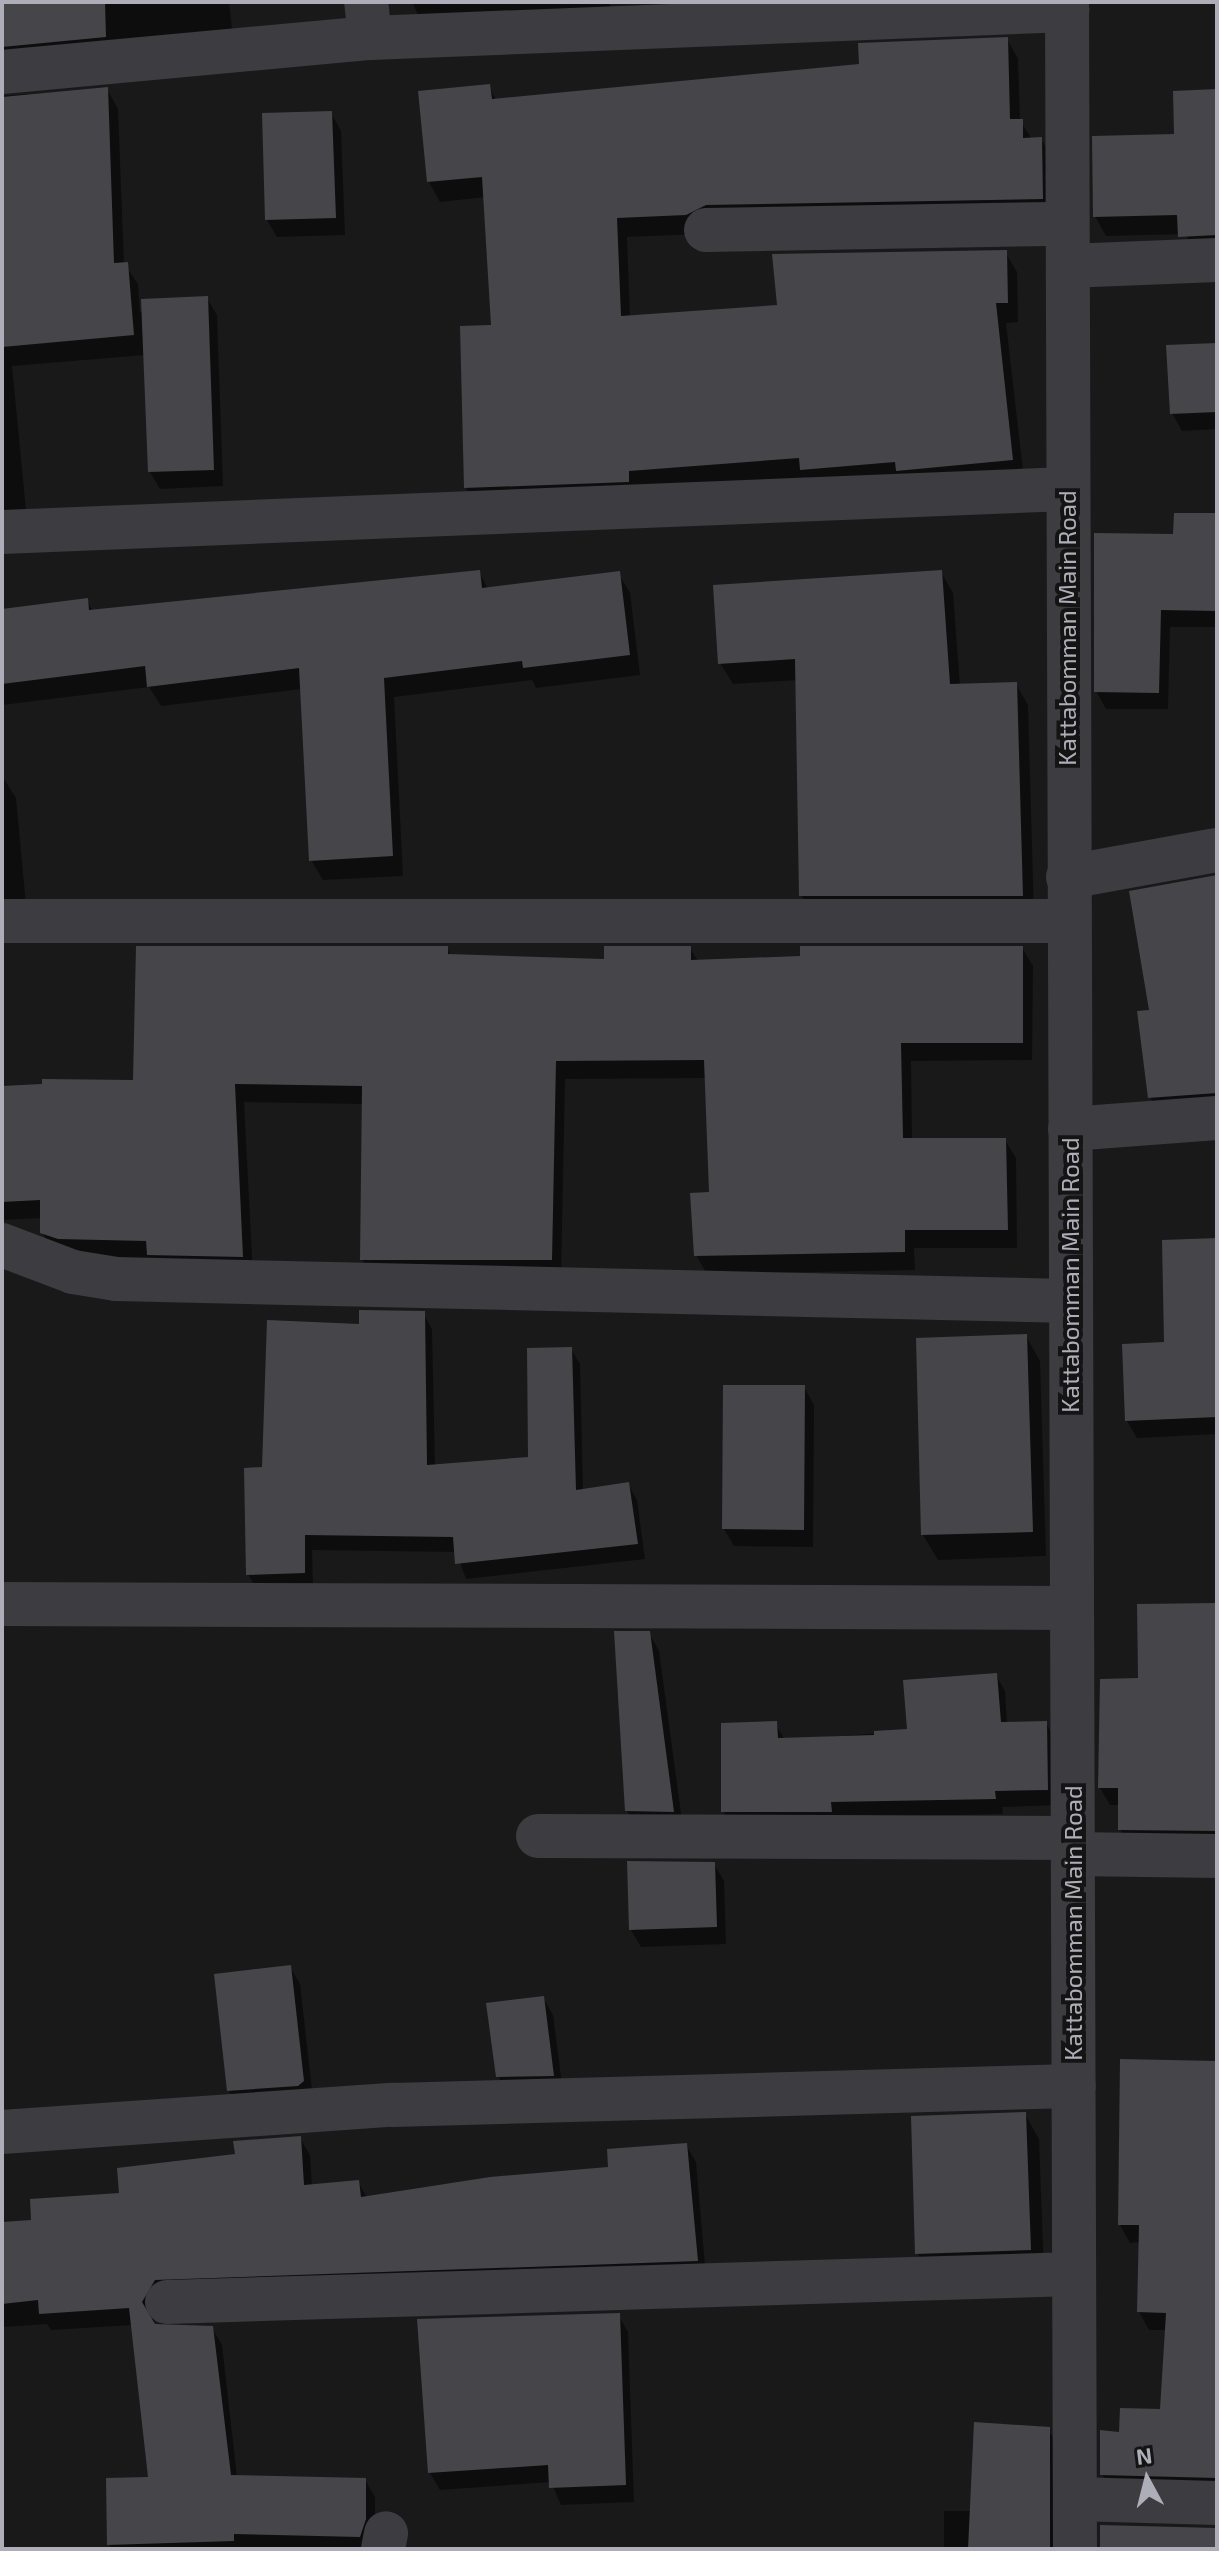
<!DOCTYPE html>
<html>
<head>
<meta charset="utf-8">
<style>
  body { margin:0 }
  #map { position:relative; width:1219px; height:2551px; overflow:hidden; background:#19191a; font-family:"Exo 2",sans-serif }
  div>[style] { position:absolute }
  .shadow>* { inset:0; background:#0007 }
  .building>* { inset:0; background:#46464a }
  .minor>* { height:44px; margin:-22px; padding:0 22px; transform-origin:22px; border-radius:22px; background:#3c3c41 }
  span { translate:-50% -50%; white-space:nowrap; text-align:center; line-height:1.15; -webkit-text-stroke:8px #141415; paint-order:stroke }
  .street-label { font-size:24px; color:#adaeb8 }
  .frame { position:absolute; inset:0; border:4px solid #adaeb8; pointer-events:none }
  .north { position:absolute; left:1107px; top:2439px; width:80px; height:80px; -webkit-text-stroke:6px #141415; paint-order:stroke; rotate:353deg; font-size:22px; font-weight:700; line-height:32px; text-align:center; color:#adaeb8 }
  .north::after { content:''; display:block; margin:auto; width:28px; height:36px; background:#adaeb8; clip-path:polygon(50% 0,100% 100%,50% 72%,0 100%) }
</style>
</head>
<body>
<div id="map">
  <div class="shadow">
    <i style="clip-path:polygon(2px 2px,229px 2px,233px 38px,2px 74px)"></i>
    <i style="clip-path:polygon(412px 2px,610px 2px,610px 17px,424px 28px)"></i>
    <i style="clip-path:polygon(1007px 39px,1018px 59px,1020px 121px,1032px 139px,1041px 139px,1053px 159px,1053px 219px,627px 237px,630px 318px,779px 307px,1005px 252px,1017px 272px,1018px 322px,1006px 323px,1024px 479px,813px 489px,806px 477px,478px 508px,466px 488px,493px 327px,486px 197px,440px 202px,429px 182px,489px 87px,497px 101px,862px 66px)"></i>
    <i style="clip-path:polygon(107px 89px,118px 109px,124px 264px,138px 284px,140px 312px,207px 298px,217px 315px,223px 486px,160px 489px,150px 472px,145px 355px,12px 366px,27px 520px,2px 523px,2px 96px)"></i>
    <i style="clip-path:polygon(1217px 91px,1217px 245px,1191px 244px,1185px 234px,1106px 236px,1095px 216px)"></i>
    <i style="clip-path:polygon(331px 113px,341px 131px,345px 235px,277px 237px,267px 220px)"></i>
    <i style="clip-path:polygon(1217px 345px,1217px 429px,1182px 431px,1172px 413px)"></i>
    <i style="clip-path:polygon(1217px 515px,1217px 627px,1170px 627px,1168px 709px,1106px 709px,1096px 691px,1175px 536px)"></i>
    <i style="clip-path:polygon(479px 572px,488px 589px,618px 573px,630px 593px,640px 675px,536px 688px,532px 680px,394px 697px,403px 876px,323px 880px,311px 860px,302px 689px,161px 706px,149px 687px,2px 705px,2px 611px,87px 600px,93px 612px)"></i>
    <i style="clip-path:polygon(941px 572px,953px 593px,960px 686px,1016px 684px,1028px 705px,1034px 916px,814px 916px,801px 895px,798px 680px,733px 684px,720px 663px)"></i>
    <i style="clip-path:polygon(2px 776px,16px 798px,26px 905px,2px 907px)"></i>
    <i style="clip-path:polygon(1217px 877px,1217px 1110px,1160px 1115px,1150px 1097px,1151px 1012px)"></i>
    <i style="clip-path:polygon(447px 948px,451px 956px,606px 961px,690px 948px,698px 961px,1022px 948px,1033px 966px,1032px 1060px,911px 1061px,912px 1140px,1005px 1140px,1016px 1158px,1017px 1248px,914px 1248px,915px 1270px,707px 1274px,696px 1255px,711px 1194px,707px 1078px,565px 1079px,561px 1278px,373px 1278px,362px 1259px,364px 1104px,244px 1102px,253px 1275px,69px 1257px,53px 1251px,42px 1232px,42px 1218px,2px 1220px,2px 1088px,134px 1082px)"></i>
    <i style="clip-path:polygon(1217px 1240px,1217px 1434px,1137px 1438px,1127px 1421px)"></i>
    <i style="clip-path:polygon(423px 1313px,432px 1329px,435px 1466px,530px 1459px,571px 1349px,580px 1364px,583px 1490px,628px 1484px,637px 1500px,645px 1559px,466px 1579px,456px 1552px,312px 1550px,313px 1588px,257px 1590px,248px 1574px,264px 1469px,361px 1326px)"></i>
    <i style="clip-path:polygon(1026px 1336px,1040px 1361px,1046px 1556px,938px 1560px,923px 1535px)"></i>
    <i style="clip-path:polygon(804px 1387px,814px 1405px,813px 1547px,734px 1546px,724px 1529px)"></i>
    <i style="clip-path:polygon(1217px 1605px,1217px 1848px,1130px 1846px,1120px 1829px,1120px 1805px,1110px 1805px,1100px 1788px,1140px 1680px)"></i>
    <i style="clip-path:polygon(649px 1633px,659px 1651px,683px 1828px,637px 1828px,627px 1811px)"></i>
    <i style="clip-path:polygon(996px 1675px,1005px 1691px,1007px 1724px,1046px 1723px,1055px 1739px,1056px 1805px,1002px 1807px,1003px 1814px,839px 1818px,732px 1827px,723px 1811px,775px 1723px,785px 1740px,909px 1731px)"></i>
    <i style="clip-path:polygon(714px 1864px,724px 1881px,726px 1944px,641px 1947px,631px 1930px)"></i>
    <i style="clip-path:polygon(290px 1967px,300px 1984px,313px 2099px,239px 2108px,229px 2091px)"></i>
    <i style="clip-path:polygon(543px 1998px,553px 2015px,563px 2092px,508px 2094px,498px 2076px)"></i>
    <i style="clip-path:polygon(1217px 2063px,1217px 2495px,1112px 2492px,1102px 2474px,1121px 2434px,1161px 2411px,1167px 2330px,1149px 2330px,1139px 2312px,1141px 2242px,1130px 2243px,1120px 2225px)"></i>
    <i style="clip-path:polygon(1025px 2114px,1039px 2139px,1044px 2274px,932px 2278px,917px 2253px)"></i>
    <i style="clip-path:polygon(300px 2138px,310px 2155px,312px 2187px,358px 2182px,367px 2198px,610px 2169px,686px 2145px,696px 2162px,706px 2277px,154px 2307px,154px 2326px,212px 2328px,222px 2345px,237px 2477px,365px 2480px,375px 2497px,375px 2537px,368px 2549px,112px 2549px,109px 2544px,150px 2479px,133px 2325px,51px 2330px,47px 2324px,2px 2327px,2px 2223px,33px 2220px,122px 2195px)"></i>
    <i style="clip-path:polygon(618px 2315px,628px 2332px,634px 2502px,561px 2505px,551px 2482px,440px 2490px,430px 2473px)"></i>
    <i style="clip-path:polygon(1048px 2429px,1059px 2447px,1059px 2549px,944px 2549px,944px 2511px,972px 2511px)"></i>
  </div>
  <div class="building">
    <i style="clip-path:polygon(2px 2px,105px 2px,106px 37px,2px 47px)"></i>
    <i style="clip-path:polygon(1008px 37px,1010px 119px,1023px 119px,1023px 138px,1042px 137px,1043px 199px,706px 205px,686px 215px,617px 218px,621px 316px,777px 305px,772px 254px,1007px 250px,1008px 303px,996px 303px,1013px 460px,896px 471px,895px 462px,800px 470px,799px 458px,629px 471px,629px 482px,464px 488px,460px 326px,491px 325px,482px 177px,427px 182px,418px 91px,490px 84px,492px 99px,859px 64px,858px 43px)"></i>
    <i style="clip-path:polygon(108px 87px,114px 263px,128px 262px,134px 335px,2px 347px,2px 97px)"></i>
    <i style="clip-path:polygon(1217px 89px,1217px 235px,1178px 237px,1177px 215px,1093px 217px,1092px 136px,1174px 134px,1173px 91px)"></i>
    <i style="clip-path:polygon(332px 111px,336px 218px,265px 220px,262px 113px)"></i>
    <i style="clip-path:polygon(208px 296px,214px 470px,148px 472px,141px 299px)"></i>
    <i style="clip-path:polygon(1217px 343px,1217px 412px,1170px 414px,1166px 345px)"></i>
    <i style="clip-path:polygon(1174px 513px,1217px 513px,1217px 611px,1161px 610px,1159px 693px,1094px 692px,1094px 533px,1173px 534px)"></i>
    <i style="clip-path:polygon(480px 570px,482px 588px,620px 571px,630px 655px,523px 668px,522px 661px,384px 678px,393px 856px,309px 861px,299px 668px,147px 687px,145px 666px,2px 684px,2px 609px,88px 598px,89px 610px)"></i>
    <i style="clip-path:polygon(942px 570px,950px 684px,1017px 682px,1023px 896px,799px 896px,795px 659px,718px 664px,713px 585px)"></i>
    <i style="clip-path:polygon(1217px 875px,1217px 1093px,1148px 1098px,1137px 1011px,1149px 1010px,1129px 891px)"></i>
    <i style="clip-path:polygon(136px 946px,448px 946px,448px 954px,604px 959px,604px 946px,691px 946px,691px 960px,800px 956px,800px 946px,1023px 946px,1023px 1043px,901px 1043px,903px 1138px,1006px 1138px,1008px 1230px,905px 1230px,905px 1252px,694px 1256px,690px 1193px,709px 1192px,704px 1060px,556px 1061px,552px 1260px,360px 1260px,362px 1086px,235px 1084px,243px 1257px,147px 1255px,146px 1241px,58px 1239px,40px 1233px,40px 1200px,2px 1202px,2px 1086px,42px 1084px,42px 1079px,133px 1080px)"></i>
    <i style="clip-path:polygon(1217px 1238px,1217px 1417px,1125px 1421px,1122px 1344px,1164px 1342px,1162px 1240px)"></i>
    <i style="clip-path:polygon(359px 1310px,425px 1311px,427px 1465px,528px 1457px,527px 1348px,572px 1347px,576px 1490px,629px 1482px,638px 1544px,455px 1564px,453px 1537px,305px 1535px,305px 1573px,246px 1575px,244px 1468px,262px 1467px,267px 1320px,359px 1324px)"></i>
    <i style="clip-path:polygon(1027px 1334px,1033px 1532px,921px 1535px,916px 1338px)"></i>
    <i style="clip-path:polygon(723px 1385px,805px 1385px,804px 1530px,722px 1529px)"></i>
    <i style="clip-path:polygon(1217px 1603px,1217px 1831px,1118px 1830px,1118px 1788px,1098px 1788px,1100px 1679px,1138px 1678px,1137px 1604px)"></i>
    <i style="clip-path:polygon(614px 1631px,650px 1631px,674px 1812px,625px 1811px)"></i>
    <i style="clip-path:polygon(997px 1673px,1001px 1722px,1047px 1721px,1048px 1790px,995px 1791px,996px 1799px,831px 1802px,832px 1812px,721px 1812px,721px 1723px,777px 1721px,778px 1738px,874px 1735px,874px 1731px,907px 1729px,903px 1680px)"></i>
    <i style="clip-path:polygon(627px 1861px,715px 1862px,717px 1927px,629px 1930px)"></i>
    <i style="clip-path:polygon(291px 1965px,304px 2081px,298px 2086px,227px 2091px,214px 1974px)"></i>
    <i style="clip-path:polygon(544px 1996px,554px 2076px,496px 2077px,486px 2003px)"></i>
    <i style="clip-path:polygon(1120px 2059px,1217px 2061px,1217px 2478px,1100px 2475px,1100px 2430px,1119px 2432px,1120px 2408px,1160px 2409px,1166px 2313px,1137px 2312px,1139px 2225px,1118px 2225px)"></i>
    <i style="clip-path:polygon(1026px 2112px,1031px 2250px,915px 2254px,911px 2116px)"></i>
    <i style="clip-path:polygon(301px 2136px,304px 2185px,359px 2180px,361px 2197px,490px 2177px,608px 2167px,607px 2149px,687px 2143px,698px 2261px,155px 2280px,142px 2302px,155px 2324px,213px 2326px,231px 2475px,366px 2478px,366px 2519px,360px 2537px,234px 2534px,234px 2541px,107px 2545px,106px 2478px,148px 2477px,129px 2308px,39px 2314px,38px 2300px,2px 2304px,2px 2222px,31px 2220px,30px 2199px,119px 2193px,117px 2168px,235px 2154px,233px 2141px)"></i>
    <i style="clip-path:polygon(620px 2313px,626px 2485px,549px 2488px,548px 2465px,428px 2473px,417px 2319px)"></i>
    <i style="clip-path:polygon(974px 2422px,1050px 2427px,1050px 2549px,968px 2549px)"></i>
    <i style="clip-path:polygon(1100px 2525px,1217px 2528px,1217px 2549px,1100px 2549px)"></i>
  </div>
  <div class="minor">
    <i style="left:1067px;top:2px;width:2547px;rotate:89.82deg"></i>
    <i style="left:370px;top:38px;width:698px;rotate:-2.3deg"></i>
    <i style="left:2px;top:72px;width:370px;rotate:-5.3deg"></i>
    <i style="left:370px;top:38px;width:36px;rotate:-96deg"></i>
    <i style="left:706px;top:230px;width:361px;rotate:-1deg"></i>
    <i style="left:1068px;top:266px;width:149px;rotate:-2.3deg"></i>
    <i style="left:2px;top:532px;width:1066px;rotate:-2.31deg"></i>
    <i style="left:1068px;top:877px;width:151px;rotate:-10.3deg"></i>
    <i style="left:2px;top:921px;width:1066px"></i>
    <i style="left:1070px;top:1129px;width:147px;rotate:-4.3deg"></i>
    <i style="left:2px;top:1245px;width:76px;rotate:20.8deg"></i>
    <i style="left:73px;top:1272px;width:44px;rotate:9.2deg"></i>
    <i style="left:116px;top:1279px;width:954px;rotate:1.32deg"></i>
    <i style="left:2px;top:1604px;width:1069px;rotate:0.21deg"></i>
    <i style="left:538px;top:1836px;width:534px;rotate:0.21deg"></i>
    <i style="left:1072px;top:1854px;width:145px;rotate:0.8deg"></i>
    <i style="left:2px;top:2132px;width:392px;rotate:-4deg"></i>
    <i style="left:393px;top:2105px;width:681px;rotate:-1.6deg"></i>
    <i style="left:167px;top:2302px;width:907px;rotate:-1.77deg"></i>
    <i style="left:1075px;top:2499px;width:142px;rotate:1.6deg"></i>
    <i style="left:383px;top:2549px;width:16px;rotate:-79deg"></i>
  </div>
  <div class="street-label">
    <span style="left:1067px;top:628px;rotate:-90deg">Kattabomman Main Road</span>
    <span style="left:1070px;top:1275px;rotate:-90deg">Kattabomman Main Road</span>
    <span style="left:1073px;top:1923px;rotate:-90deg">Kattabomman Main Road</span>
  </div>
  <div class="frame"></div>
  <div class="north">N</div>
</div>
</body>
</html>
